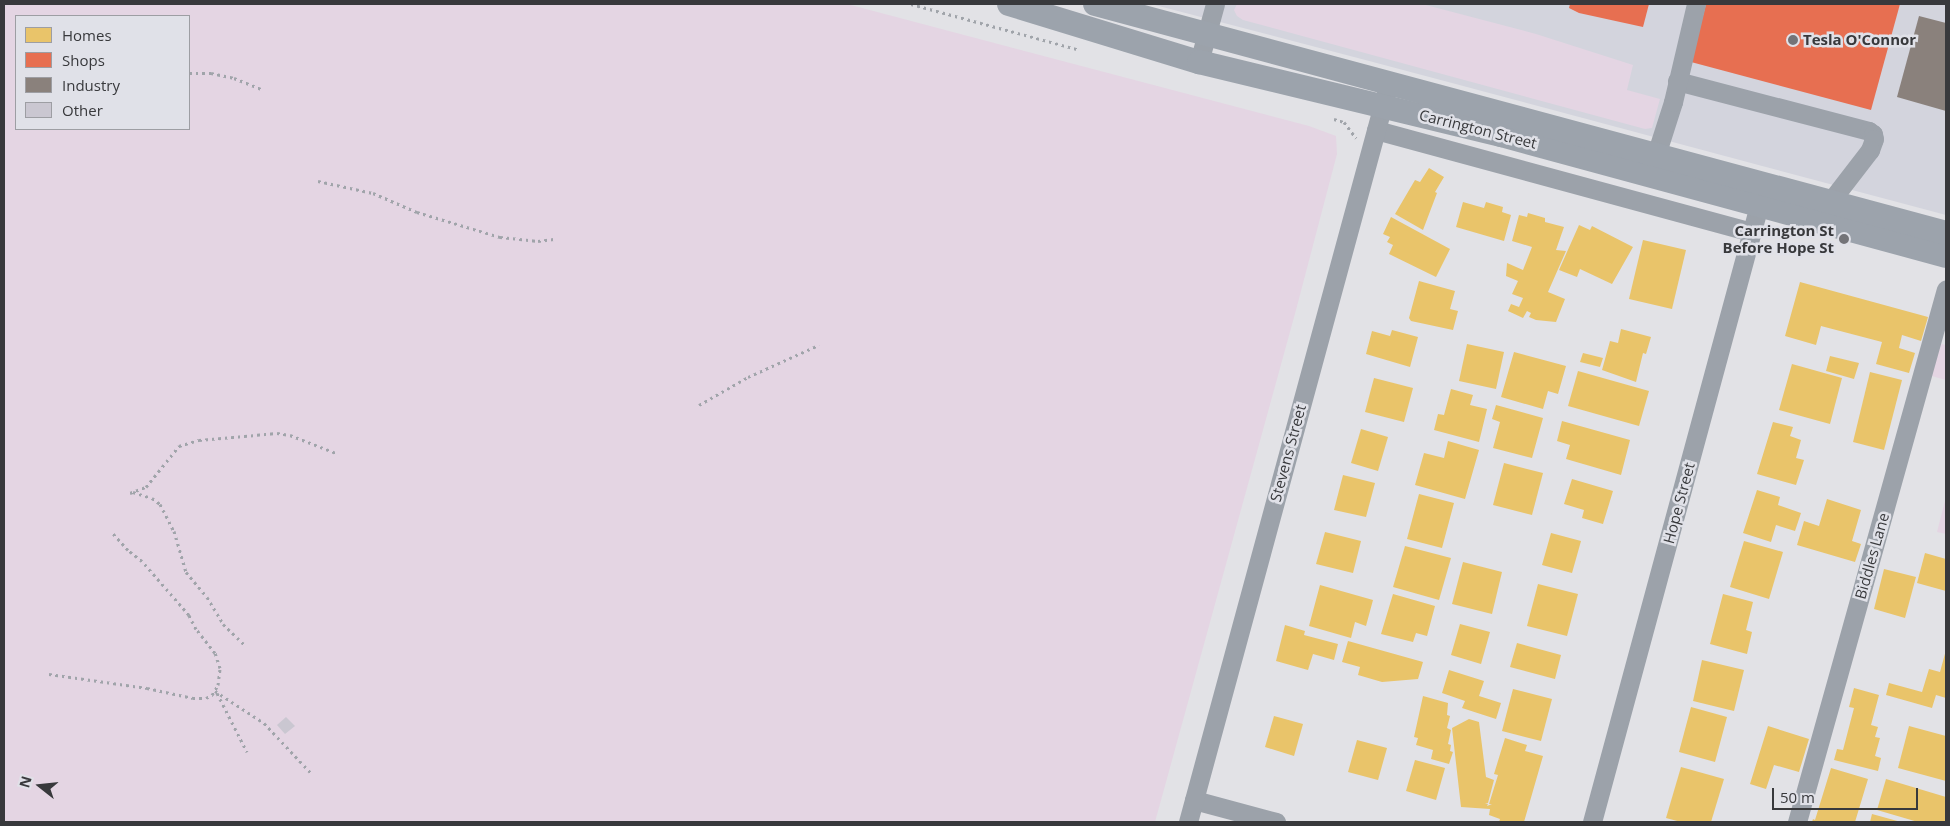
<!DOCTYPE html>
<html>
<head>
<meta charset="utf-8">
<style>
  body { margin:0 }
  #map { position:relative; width:1950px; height:826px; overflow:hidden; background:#e2e2e6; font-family:"Open Sans",sans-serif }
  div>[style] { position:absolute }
  .built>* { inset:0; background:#d3d4dd }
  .green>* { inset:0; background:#e4d5e3 }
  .homes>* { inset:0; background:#e9c46a }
  .shops>* { inset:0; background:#e76f51 }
  .industry>* { inset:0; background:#8a817c }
  .building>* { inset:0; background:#cac7d1 }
  .path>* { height:3px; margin-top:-1.5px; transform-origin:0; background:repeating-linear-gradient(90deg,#a0a4aa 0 2.5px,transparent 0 6.5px) }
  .minor>* { height:19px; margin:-9.5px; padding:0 9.5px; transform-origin:9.5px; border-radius:9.5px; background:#9ca2aa }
  .major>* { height:24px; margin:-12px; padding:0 12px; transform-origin:12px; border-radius:12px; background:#9ca3ac }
  .dots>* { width:14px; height:14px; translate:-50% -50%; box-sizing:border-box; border:2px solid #e0e1e8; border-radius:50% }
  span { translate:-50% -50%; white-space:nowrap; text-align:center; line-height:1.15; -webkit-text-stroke:5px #e0e1e8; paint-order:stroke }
  .poi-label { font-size:15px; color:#38393c; font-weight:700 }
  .left { translate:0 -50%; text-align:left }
  .right { translate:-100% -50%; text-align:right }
  .street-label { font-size:15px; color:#38393c }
  .frame { position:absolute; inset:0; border:5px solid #38393c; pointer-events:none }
  .legend { position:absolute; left:15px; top:15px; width:175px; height:115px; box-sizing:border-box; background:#e0e1e8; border:1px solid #9d9ea3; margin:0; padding:6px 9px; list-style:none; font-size:15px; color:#38393c }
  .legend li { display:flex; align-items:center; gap:10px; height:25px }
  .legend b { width:25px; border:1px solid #9d9ea3 }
  .north { position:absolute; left:15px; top:761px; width:50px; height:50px; -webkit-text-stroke:4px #e0e1e8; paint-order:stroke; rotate:286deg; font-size:14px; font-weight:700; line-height:20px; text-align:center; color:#38393c }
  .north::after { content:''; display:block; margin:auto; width:18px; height:22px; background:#38393c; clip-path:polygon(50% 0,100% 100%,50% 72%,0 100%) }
  .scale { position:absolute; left:1772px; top:788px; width:146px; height:22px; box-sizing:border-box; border:2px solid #38393c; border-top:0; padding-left:6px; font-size:15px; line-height:18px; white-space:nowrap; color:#38393c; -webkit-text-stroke:4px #e0e1e8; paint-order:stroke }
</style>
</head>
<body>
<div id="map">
  <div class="built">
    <i style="clip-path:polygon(1151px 4px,1946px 4px,1946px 215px,1373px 62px)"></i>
  </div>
  <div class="green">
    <i style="clip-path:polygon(evenodd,4px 4px,847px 4px,1309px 126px,1336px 136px,1337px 154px,1296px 310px,1155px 822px,4px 822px,4px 4px,16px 16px,189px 16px,189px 129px,16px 129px,16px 16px)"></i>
    <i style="clip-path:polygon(1237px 4px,1422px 4px,1536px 34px,1633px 65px,1627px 90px,1660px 99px,1652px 128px,1645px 129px,1243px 20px,1237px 16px,1234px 10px)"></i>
    <i style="clip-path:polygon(1936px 343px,1946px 345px,1946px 380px,1928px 375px)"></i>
    <i style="clip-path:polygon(1946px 497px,1946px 534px,1937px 532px)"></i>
  </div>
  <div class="homes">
    <i style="clip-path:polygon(1429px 168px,1444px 177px,1435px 192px,1437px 193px,1423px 230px,1395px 214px,1415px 180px,1420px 182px)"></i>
    <i style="clip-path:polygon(1463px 202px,1484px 208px,1486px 202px,1503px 207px,1502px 212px,1511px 215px,1504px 241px,1456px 227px)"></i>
    <i style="clip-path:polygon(1528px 213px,1545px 218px,1545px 222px,1564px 227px,1556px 250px,1566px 251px,1548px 292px,1565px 299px,1556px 322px,1536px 320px,1529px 317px,1531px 313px,1527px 311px,1523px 318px,1508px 311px,1511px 304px,1519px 307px,1523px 298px,1512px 294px,1518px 281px,1506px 276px,1507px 263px,1523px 270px,1532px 247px,1512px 241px,1519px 215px,1527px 217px)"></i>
    <i style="clip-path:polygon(1391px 217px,1450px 249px,1436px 277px,1389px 254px,1393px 245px,1387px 242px,1390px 237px,1383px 234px)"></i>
    <i style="clip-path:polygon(1579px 225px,1590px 230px,1592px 226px,1633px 247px,1612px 284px,1580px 269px,1577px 277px,1559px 270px)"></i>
    <i style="clip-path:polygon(1643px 240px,1686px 250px,1672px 309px,1629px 299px)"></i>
    <i style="clip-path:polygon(1419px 281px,1455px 291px,1450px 309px,1458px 311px,1453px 330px,1411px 321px,1409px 318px)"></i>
    <i style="clip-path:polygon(1800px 282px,1928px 317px,1921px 341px,1902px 335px,1899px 348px,1915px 353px,1909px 373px,1876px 364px,1882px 342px,1821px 326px,1816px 345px,1785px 336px)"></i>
    <i style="clip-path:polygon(1621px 329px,1651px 337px,1646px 354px,1643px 353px,1636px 382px,1602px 370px,1610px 341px,1618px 343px)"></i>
    <i style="clip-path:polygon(1392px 330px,1418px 337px,1410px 367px,1366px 354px,1372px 331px,1390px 336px)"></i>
    <i style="clip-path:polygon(1467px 344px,1504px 352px,1496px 389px,1459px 381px)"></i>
    <i style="clip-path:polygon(1514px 352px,1566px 366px,1558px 394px,1548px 391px,1543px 409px,1501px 397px)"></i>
    <i style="clip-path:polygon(1583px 353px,1603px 358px,1600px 367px,1580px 362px)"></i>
    <i style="clip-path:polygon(1830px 356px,1859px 363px,1854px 379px,1826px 371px)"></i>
    <i style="clip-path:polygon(1792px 364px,1842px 378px,1830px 424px,1779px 410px)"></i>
    <i style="clip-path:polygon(1578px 371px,1649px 391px,1639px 426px,1568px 406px)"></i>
    <i style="clip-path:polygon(1870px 372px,1902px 380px,1884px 450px,1853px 442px)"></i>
    <i style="clip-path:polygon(1374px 378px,1413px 388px,1404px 422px,1365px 412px)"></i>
    <i style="clip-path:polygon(1451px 389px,1473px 395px,1470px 405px,1487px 409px,1479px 442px,1434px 430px,1438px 414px,1444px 415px)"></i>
    <i style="clip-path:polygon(1496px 405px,1543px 418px,1532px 458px,1493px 448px,1500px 422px,1492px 419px)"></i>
    <i style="clip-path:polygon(1562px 421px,1630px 440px,1621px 475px,1566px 459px,1570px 445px,1557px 441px)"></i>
    <i style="clip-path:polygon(1773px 422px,1793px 427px,1790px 436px,1801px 440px,1796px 458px,1804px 460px,1796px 485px,1757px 474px)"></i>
    <i style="clip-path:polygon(1361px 429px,1388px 437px,1378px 471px,1351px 463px)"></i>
    <i style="clip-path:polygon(1448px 441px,1479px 450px,1465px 499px,1415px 485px,1424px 453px,1444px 458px)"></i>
    <i style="clip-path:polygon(1504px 463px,1543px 473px,1532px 515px,1493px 505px)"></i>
    <i style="clip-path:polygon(1343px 475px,1375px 483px,1366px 517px,1334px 510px)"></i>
    <i style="clip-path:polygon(1572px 479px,1613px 491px,1603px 524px,1582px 518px,1584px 510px,1564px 504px)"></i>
    <i style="clip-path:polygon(1757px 490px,1780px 497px,1778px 505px,1801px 513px,1795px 531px,1776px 525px,1771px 542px,1743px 533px)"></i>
    <i style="clip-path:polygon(1419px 494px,1454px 503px,1442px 548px,1407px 539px)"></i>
    <i style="clip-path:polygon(1827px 499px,1861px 510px,1852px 541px,1861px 544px,1855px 562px,1797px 545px,1804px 521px,1819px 526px)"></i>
    <i style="clip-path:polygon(1325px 532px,1361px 541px,1353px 573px,1316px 564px)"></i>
    <i style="clip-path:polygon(1551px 533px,1581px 541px,1572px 573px,1542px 565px)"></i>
    <i style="clip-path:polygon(1744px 541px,1783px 552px,1769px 599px,1730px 587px)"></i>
    <i style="clip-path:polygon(1405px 546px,1451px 558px,1439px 600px,1393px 587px)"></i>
    <i style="clip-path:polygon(1925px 553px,1946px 559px,1946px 591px,1917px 583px)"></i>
    <i style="clip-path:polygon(1463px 562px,1502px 572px,1492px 614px,1452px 604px)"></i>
    <i style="clip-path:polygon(1884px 569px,1916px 577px,1905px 618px,1874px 609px)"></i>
    <i style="clip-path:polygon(1538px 584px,1578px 594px,1567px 636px,1527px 626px)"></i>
    <i style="clip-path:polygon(1320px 585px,1373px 600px,1366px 626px,1355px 622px,1351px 638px,1309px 626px)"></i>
    <i style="clip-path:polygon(1393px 594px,1435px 606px,1427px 636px,1416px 633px,1413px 642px,1381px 634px)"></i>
    <i style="clip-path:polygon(1723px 594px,1753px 602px,1746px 630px,1752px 632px,1747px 654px,1710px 644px)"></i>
    <i style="clip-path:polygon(1460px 624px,1490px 632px,1481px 664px,1451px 655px)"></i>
    <i style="clip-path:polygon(1285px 625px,1305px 631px,1304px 635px,1338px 644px,1334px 660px,1313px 654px,1308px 670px,1276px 661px)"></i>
    <i style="clip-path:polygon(1348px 641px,1423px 662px,1418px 679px,1382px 682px,1358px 675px,1360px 667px,1342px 662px)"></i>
    <i style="clip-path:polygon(1517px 643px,1561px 655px,1555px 679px,1510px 667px)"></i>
    <i style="clip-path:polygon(1946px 650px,1946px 698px,1936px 695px,1932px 708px,1886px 695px,1889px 683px,1922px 692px,1929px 669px,1940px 672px)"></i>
    <i style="clip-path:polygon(1702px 660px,1744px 670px,1734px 711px,1693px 701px)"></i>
    <i style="clip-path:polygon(1449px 670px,1484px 681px,1479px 696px,1501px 703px,1496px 719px,1462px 708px,1465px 701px,1442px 693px)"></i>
    <i style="clip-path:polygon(1854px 688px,1879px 695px,1871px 725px,1878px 727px,1875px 737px,1880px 738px,1875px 756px,1881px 758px,1878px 771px,1834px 760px,1837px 749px,1843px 750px,1854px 708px,1849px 707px)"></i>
    <i style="clip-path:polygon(1513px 689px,1552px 699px,1541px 741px,1502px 731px)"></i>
    <i style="clip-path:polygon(1423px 696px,1448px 703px,1447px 715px,1450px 716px,1447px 728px,1451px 730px,1448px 744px,1451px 745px,1450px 751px,1453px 752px,1449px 764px,1431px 759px,1433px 750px,1416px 745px,1418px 738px,1414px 737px)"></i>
    <i style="clip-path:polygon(1691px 707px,1727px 717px,1715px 762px,1679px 752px)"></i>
    <i style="clip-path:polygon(1274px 716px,1303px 724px,1294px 756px,1265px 747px)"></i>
    <i style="clip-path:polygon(1469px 719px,1479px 722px,1486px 777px,1494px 780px,1488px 803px,1485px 803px,1488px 804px,1487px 806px,1492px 804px,1489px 804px,1498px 775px,1494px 774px,1505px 738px,1527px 745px,1525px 751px,1543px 756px,1524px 822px,1499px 822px,1500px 819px,1489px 815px,1490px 809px,1461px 807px,1452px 728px)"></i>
    <i style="clip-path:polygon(1768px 726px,1809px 739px,1799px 772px,1774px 765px,1766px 789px,1750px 784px)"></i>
    <i style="clip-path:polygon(1909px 726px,1946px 736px,1946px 781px,1898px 768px)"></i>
    <i style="clip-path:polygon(1357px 740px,1387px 748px,1378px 780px,1348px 772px)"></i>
    <i style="clip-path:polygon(1415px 760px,1445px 768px,1436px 800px,1406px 791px)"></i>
    <i style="clip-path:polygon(1681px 767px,1724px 779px,1711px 822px,1681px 822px,1666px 818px)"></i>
    <i style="clip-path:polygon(1831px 768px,1868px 779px,1855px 822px,1812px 822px,1813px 819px,1815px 820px)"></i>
    <i style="clip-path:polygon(1886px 779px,1946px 797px,1946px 822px,1918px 822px,1877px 810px)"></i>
    <i style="clip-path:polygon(1872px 814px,1901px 822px,1870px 822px)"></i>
  </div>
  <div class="shops">
    <i style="clip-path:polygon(1570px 4px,1649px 4px,1643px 27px,1579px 13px,1569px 8px)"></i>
    <i style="clip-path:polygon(1706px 4px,1900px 4px,1871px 110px,1691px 62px)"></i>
  </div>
  <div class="industry">
    <i style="clip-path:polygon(1919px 16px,1946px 23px,1946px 111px,1897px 97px)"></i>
  </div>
  <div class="building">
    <i style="clip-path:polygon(286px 717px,295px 726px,285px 734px,277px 725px)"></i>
  </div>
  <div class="path">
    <i style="left:911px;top:4px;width:172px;rotate:15.2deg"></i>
    <i style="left:189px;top:73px;width:22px"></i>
    <i style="left:211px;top:73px;width:24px;rotate:12deg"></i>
    <i style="left:234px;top:78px;width:29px;rotate:22deg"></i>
    <i style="left:1334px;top:119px;width:10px;rotate:17deg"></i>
    <i style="left:1344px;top:122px;width:20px;rotate:53deg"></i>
    <i style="left:318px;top:181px;width:56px;rotate:12.3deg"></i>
    <i style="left:373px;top:193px;width:48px;rotate:23.4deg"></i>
    <i style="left:417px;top:212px;width:87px;rotate:16.8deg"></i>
    <i style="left:500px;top:237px;width:38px;rotate:6deg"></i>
    <i style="left:538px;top:241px;width:16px;rotate:-7deg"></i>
    <i style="left:699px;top:405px;width:56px;rotate:-29.7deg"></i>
    <i style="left:748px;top:377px;width:78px;rotate:-24.3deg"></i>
    <i style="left:133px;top:492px;width:20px;rotate:18deg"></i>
    <i style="left:152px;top:498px;width:10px;rotate:37deg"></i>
    <i style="left:160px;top:504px;width:30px;rotate:63deg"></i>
    <i style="left:174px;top:531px;width:43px;rotate:73.7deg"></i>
    <i style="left:186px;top:572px;width:33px;rotate:50deg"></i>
    <i style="left:207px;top:597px;width:31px;rotate:59deg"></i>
    <i style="left:223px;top:624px;width:29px;rotate:44deg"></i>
    <i style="left:130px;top:493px;width:17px;rotate:-21deg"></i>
    <i style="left:146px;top:487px;width:53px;rotate:-51.2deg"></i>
    <i style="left:179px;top:446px;width:21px;rotate:-17deg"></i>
    <i style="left:199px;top:440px;width:78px;rotate:-5.1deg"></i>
    <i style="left:277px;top:433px;width:13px;rotate:9deg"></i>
    <i style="left:290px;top:435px;width:49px;rotate:21.4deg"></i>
    <i style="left:49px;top:674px;width:99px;rotate:8.1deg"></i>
    <i style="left:147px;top:688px;width:47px;rotate:12.3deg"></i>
    <i style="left:193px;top:698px;width:13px"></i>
    <i style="left:206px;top:698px;width:7px;rotate:-27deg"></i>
    <i style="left:212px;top:695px;width:12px;rotate:-59deg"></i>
    <i style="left:218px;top:685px;width:17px;rotate:-83deg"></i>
    <i style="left:220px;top:668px;width:16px;rotate:-108deg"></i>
    <i style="left:215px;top:653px;width:31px;rotate:-128deg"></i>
    <i style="left:196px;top:629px;width:16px;rotate:-117deg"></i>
    <i style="left:189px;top:615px;width:72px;rotate:-131deg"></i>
    <i style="left:142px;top:561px;width:18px;rotate:-142deg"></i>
    <i style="left:128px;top:550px;width:24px;rotate:-132deg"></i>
    <i style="left:215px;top:691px;width:59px;rotate:33.1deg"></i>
    <i style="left:264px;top:723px;width:69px;rotate:46.8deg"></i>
    <i style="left:217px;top:693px;width:66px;rotate:63deg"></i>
  </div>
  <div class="minor">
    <i style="left:1199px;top:62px;width:60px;rotate:-74.6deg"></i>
    <i style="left:1677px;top:81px;width:198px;rotate:14.6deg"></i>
    <i style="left:1869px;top:131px;width:5px;rotate:37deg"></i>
    <i style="left:1873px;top:134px;width:5px;rotate:79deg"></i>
    <i style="left:1874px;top:139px;width:12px;rotate:110deg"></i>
    <i style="left:1870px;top:150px;width:66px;rotate:127.6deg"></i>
    <i style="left:1376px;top:130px;width:390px;rotate:15.2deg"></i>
    <i style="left:1656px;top:155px;width:56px;rotate:-72.2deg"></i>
    <i style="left:1673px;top:102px;width:101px;rotate:-76.8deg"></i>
    <i style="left:1194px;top:800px;width:85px;rotate:15deg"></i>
    <i style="left:1188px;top:822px;width:755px;rotate:-74.8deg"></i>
    <i style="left:1592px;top:822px;width:651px;rotate:-74.85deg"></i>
    <i style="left:1797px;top:822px;width:553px;rotate:-74.38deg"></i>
  </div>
  <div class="major">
    <i style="left:1009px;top:4px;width:199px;rotate:17deg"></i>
    <i style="left:1199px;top:62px;width:311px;rotate:13.6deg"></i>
    <i style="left:1501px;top:135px;width:461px;rotate:15.2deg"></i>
    <i style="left:1095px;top:4px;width:881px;rotate:15.06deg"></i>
  </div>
  <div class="dots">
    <i style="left:1793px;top:40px;background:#747478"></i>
    <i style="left:1844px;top:239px;background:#747478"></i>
  </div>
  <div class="poi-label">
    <span class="left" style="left:1803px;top:40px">Tesla O'Connor</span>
    <span class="right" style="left:1834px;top:239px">Carrington St<br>Before Hope St</span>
  </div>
  <div class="street-label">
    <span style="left:1478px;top:129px;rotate:14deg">Carrington Street</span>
    <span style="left:1288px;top:453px;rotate:-75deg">Stevens Street</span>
    <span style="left:1679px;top:503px;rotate:-75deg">Hope Street</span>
    <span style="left:1872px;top:556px;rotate:-74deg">Biddles Lane</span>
  </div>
  <div class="frame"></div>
  <ul class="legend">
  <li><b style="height:14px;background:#e9c46a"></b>Homes</li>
  <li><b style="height:14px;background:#e76f51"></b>Shops</li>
  <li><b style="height:14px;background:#8a817c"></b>Industry</li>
  <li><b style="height:14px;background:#cac7d1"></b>Other</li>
  </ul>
  <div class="north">N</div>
  <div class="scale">50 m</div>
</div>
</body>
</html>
